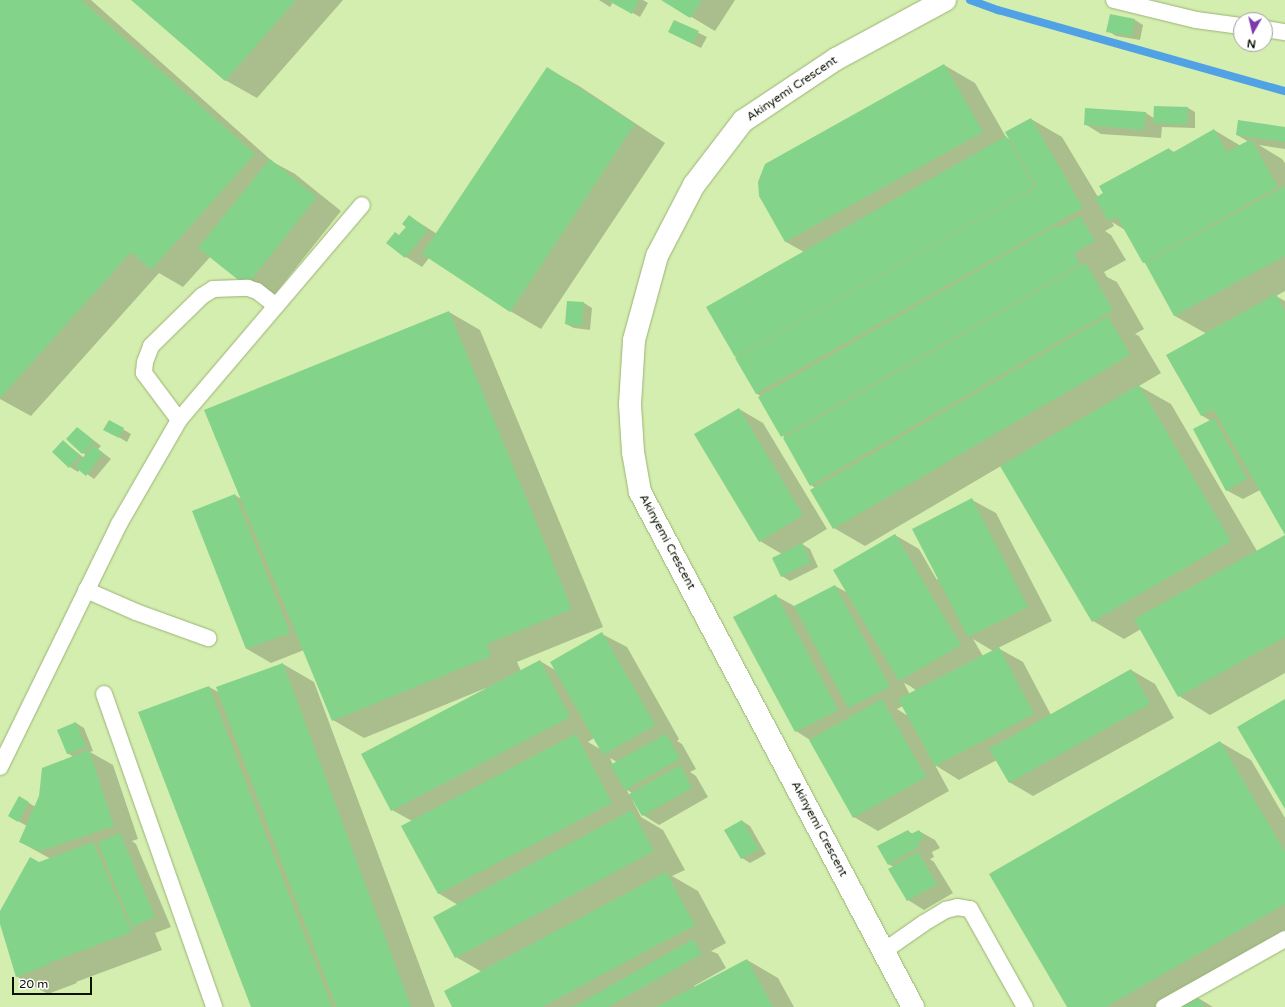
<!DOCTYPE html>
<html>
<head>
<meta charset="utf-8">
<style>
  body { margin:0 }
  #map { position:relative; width:1285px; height:1007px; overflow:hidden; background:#d4eeaf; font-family:"Varela Round",sans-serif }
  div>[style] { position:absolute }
  .shadow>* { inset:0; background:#0003 }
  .stream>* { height:8px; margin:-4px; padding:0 4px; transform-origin:4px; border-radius:4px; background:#50a2e5 }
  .building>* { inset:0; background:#84d38a }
  .roads { filter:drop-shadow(0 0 1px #9bb377) drop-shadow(0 0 1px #9bb377) }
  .service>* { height:16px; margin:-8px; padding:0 8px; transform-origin:8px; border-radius:8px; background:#fff }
  .tertiary>* { height:22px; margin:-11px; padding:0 11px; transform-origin:11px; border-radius:11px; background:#fff }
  span { translate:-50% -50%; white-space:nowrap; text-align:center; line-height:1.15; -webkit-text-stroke:3px #fff; paint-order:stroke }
  .street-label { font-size:12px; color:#0b1300 }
  .north { position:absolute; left:1233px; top:12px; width:40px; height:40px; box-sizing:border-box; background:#fff; border:1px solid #9da199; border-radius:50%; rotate:188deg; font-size:11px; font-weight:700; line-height:16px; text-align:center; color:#0b1300 }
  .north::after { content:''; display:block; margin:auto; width:14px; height:18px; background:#7b3baf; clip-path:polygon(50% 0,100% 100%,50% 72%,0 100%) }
  .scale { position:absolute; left:12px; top:977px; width:80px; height:18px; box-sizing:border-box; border:2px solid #0b1300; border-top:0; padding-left:5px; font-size:12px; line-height:14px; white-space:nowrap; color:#0b1300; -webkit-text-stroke:3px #fff; paint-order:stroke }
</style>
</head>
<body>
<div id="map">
  <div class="shadow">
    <i style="clip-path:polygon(0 0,91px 0,273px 162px,295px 174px,341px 211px,271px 299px,211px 256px,183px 287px,159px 273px,31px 416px,0 399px)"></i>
    <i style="clip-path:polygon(133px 0,343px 0,257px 98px,225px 80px)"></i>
    <i style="clip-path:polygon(599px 0,643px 0,648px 3px,640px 17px,613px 2px,610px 7px)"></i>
    <i style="clip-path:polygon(663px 0,735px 0,715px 31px)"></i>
    <i style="clip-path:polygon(1135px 20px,1143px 25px,1140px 40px,1116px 36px,1108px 31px)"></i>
    <i style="clip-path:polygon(674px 21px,707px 37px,701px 48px,669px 32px)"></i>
    <i style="clip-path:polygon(944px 65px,975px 83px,1006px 137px,1011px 140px,1031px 119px,1062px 137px,1098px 197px,1169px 149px,1174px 152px,1214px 130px,1241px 146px,1249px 142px,1237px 135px,1285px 128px,1285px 149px,1259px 145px,1282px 159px,1285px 163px,1285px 291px,1276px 296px,1285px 301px,1285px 533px,1260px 490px,1243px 499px,1226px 490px,1211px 421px,1201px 415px,1207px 334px,1175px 316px,1147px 264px,1143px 262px,1125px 230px,1112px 222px,1114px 226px,1105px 231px,1111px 235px,1126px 260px,1104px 272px,1107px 277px,1117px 282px,1144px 329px,1135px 334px,1139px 336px,1161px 373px,1139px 386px,1171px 404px,1257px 551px,1285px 536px,1285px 673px,1210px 715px,1179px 696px,1141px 629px,1124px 639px,1093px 621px,1001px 466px,865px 546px,834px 528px,815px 488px,811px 485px,761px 396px,757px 394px,736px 356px,804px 252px,786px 242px,760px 196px)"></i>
    <i style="clip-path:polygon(547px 68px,579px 86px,665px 143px,541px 329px,510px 311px,429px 258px,422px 267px,406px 257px,387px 243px,399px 236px,407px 226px,409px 216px,437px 234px)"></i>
    <i style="clip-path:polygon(1188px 108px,1195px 112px,1195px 128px,1162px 127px,1161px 138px,1101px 134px,1085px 124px,1146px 113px,1155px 119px)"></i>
    <i style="clip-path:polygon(584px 303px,592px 308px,590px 330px,574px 328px,566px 324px)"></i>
    <i style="clip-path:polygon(evenodd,449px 312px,480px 330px,603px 627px,517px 662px,521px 671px,540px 661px,555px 670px,602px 634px,627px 647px,679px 739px,677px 741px,682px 744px,696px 769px,690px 772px,696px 776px,708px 797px,659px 825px,643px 815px,633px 798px,632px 799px,641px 817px,663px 830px,685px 870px,672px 876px,698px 891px,726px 943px,711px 951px,718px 954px,726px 968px,694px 986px,695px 988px,747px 960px,778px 978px,794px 1007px,454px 1007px,482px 972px,456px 957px,434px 918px,458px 905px,438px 893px,412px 821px,392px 810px,486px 688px,364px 738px,333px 720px,304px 650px,271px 663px,247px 649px,235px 495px,241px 499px,449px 312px,594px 738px,600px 749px,588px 742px,594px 738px,449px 312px,610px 758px,617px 762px,613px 765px,610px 758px,449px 312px,627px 790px,632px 793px,629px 795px,627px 790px)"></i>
    <i style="clip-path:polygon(739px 409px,763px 423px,827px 529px,802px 544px,810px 549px,818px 567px,790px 581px,782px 576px,782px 554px,760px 541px)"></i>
    <i style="clip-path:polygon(109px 421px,131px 434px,127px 442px,105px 429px)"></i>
    <i style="clip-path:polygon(78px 428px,101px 446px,98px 449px,111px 459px,94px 479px,80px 469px,78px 472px,70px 467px,63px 441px,84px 458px,86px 455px,83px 453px)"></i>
    <i style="clip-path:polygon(evenodd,972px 500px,996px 513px,1052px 621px,998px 648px,1023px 662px,1051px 715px,1131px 670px,1155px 684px,1174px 718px,1033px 796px,1009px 782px,997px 760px,959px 780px,935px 765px,949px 791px,878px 831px,854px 817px,810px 740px,796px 731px,776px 596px,796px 607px,835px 586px,848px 593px,895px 535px,919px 549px,937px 580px,972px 500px,973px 639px,993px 651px,983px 656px,973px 639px,972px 500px,904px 683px,910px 686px,917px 691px,910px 695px,904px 683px,972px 500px,903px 706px,908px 716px,897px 709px,903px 706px)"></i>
    <i style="clip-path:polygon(283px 664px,314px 682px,435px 1007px,252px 1007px,209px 687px,220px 693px)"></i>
    <i style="clip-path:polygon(76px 723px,84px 728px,93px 751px,90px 752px,113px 765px,138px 839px,132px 841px,136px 844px,171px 927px,155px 933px,162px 950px,76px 982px,77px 983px,48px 994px,16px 976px,0 920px,0 913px,39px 863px,51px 859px,20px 842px,27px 826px,9px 816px,20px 798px,36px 807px,74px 757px,67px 753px)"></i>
    <i style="clip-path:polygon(1220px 742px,1251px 760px,1285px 818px,1285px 940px,1169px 1007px,1068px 1007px)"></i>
    <i style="clip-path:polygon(742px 821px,750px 826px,766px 854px,750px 863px,742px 858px)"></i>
    <i style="clip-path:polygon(908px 831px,913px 834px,919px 831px,935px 840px,940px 848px,932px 852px,934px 857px,930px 859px,934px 862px,953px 893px,924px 910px,908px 900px,894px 867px,888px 864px)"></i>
    <i style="clip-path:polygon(1198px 998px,1213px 1007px,1182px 1007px)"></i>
  </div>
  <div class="stream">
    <i style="left:970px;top:0;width:30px;rotate:20deg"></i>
    <i style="left:998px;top:10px;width:298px;rotate:15.8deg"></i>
  </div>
  <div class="building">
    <i style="clip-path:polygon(0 0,81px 0,255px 154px,151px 270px,131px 252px,0 398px)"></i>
    <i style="clip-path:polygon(131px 0,296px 0,225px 81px)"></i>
    <i style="clip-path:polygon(607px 0,639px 0,632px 14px)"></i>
    <i style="clip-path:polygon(661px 0,702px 0,690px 18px)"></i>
    <i style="clip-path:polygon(1110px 14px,1135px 19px,1132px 36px,1106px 32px)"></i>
    <i style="clip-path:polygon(674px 20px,699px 31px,693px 44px,668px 32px)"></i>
    <i style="clip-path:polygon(944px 64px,983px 132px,785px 242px,759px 196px,758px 182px,765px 164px)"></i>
    <i style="clip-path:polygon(547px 67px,635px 124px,510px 312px,422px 254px)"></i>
    <i style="clip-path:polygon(1154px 106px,1188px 107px,1187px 125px,1153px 123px)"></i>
    <i style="clip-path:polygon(1085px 108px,1146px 112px,1144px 130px,1084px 125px)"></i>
    <i style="clip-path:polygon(1031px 118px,1083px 208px,756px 394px,735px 358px,1037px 187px,1005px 132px)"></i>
    <i style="clip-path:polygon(1238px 120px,1285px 127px,1285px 142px,1236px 135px)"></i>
    <i style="clip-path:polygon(1214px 129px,1227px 152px,1251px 139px,1278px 187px,1143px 263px,1117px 217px,1108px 221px,1095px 198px,1103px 193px,1099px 186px,1169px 148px,1172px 153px)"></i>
    <i style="clip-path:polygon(1006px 136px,1035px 187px,735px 357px,706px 307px)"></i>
    <i style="clip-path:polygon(270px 159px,317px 197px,246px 286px,198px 248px)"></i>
    <i style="clip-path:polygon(1285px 186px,1285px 256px,1174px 316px,1145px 263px)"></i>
    <i style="clip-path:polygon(409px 215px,428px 230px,405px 258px,386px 243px,395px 232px,399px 235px,406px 227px,402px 224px)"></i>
    <i style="clip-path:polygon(1080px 216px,1095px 241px,1074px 253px,1080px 265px,781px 437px,758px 397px,1057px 225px,1058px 228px)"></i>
    <i style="clip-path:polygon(1086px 263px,1113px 310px,810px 486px,783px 438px)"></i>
    <i style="clip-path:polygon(1276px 294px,1285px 311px,1285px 637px,1178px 697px,1134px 619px,1285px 535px,1213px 409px,1201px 416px,1166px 355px)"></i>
    <i style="clip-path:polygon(567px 301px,584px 302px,582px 326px,565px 324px)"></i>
    <i style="clip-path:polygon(449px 311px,572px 609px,487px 644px,491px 656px,332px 721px,204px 410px)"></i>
    <i style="clip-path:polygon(1108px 316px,1130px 355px,833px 529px,810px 490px)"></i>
    <i style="clip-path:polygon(1139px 385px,1231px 541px,1092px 622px,1000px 466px)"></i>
    <i style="clip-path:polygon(739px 408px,803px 515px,759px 542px,694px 434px)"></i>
    <i style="clip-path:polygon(1214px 418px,1247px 479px,1226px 491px,1193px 429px)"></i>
    <i style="clip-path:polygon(109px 420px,124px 428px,119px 438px,103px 430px)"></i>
    <i style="clip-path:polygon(77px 427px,94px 441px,82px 454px,66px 439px)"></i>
    <i style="clip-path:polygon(63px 440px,80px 456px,69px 468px,52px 452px)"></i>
    <i style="clip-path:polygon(93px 445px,103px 453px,86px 476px,75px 467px)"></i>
    <i style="clip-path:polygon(235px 494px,290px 633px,246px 649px,192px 511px)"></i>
    <i style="clip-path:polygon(972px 498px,1028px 607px,968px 637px,912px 529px)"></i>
    <i style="clip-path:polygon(895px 534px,961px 645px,899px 681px,833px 570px)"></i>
    <i style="clip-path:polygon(802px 543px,811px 562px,781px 577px,772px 558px)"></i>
    <i style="clip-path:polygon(835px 585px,890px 687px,848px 708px,794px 606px)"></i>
    <i style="clip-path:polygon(776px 594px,838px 710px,795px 732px,733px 617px)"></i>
    <i style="clip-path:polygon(602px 632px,655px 725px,603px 755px,550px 662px)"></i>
    <i style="clip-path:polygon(999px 647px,1034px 714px,935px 766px,898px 699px)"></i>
    <i style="clip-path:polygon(540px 660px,570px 717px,391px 811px,361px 754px)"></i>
    <i style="clip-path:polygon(283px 663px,411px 1007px,336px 1007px,216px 687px)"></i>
    <i style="clip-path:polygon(1131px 669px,1150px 704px,1009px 783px,989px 749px)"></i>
    <i style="clip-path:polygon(209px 686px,332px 1007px,251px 1007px,138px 712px)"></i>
    <i style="clip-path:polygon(882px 699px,926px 777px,853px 818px,809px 740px)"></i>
    <i style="clip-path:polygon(1285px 699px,1285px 809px,1237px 727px)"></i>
    <i style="clip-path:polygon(76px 722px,86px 747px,67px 754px,57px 730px)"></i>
    <i style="clip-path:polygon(576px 734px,612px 803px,438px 894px,401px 826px)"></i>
    <i style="clip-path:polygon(666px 734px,680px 759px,625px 790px,610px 765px)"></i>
    <i style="clip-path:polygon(1220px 741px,1285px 852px,1285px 904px,1106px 1007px,1067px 1007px,989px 874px)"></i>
    <i style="clip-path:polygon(89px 750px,114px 826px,40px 851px,19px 842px,39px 796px,42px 768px)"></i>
    <i style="clip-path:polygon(680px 765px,692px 788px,642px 816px,629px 794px)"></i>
    <i style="clip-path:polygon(19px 796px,29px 802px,18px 822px,8px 816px)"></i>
    <i style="clip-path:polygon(632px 810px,654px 851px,455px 958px,433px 917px)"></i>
    <i style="clip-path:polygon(742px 820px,759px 849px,741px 859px,724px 830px)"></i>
    <i style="clip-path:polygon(908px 830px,911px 834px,919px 830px,924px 839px,917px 843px,919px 847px,888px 865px,877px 846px)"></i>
    <i style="clip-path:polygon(120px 833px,155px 917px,132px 927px,98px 843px)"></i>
    <i style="clip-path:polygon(93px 842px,132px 932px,46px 964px,47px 965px,16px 977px,0 924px,0 911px,30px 857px,39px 862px)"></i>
    <i style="clip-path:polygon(918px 852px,937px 884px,907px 901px,888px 869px)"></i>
    <i style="clip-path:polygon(666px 872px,695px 925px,542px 1007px,452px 1007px,444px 991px)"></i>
    <i style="clip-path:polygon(693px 939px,702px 954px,608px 1007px,573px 1007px)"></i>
    <i style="clip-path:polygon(747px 959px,773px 1007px,656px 1007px)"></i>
    <i style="clip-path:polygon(1198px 997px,1204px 1007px,1180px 1007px)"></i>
  </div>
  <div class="roads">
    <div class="service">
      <i style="left:1114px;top:0;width:84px;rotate:13.7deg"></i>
      <i style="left:1196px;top:20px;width:45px;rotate:7.6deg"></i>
      <i style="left:1265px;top:29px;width:20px;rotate:9deg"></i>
      <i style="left:179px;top:420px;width:59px;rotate:-126.7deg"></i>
      <i style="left:144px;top:373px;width:11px;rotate:-85deg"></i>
      <i style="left:145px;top:362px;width:17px;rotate:-69deg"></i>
      <i style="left:151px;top:346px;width:71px;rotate:-44.4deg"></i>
      <i style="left:202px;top:296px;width:13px;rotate:-32deg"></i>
      <i style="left:213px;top:289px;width:35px;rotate:-2deg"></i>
      <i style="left:248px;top:288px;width:9px;rotate:18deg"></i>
      <i style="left:257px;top:291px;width:24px;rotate:38deg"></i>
      <i style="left:86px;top:590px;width:55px;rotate:23.7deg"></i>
      <i style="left:136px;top:612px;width:77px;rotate:19.9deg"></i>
      <i style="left:104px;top:694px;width:332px;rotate:70.6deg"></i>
      <i style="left:0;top:767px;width:271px;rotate:-63.9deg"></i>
      <i style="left:119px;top:524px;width:120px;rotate:-60deg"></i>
      <i style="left:179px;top:420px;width:282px;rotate:-49.6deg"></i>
      <i style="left:884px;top:951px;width:49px;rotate:-35deg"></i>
      <i style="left:924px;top:923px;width:26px;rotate:-31deg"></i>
      <i style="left:946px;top:910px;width:11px;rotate:-15deg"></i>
      <i style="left:957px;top:907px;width:13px;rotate:9deg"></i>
      <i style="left:970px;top:909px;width:112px;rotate:60.7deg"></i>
      <i style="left:1164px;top:1007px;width:139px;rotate:-29.3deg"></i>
    </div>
    <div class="tertiary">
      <i style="left:913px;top:1007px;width:583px;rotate:-117.93deg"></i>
      <i style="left:640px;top:492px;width:41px;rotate:-99.9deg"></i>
      <i style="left:633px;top:452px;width:48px;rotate:-93.6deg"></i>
      <i style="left:630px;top:404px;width:64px;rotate:-86.4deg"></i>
      <i style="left:634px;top:340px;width:87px;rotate:-74.7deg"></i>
      <i style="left:657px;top:256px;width:80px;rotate:-62.5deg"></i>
      <i style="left:694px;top:185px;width:81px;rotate:-52.6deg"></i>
      <i style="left:743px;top:121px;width:112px;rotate:-33.7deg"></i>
      <i style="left:836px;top:59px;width:124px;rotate:-28.4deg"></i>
    </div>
  </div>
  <div class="street-label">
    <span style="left:792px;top:89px;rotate:-34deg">Akinyemi Crescent</span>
    <span style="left:667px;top:542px;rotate:62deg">Akinyemi Crescent</span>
    <span style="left:819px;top:829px;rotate:62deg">Akinyemi Crescent</span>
  </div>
  <div class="north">N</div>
  <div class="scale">20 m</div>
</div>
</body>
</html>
